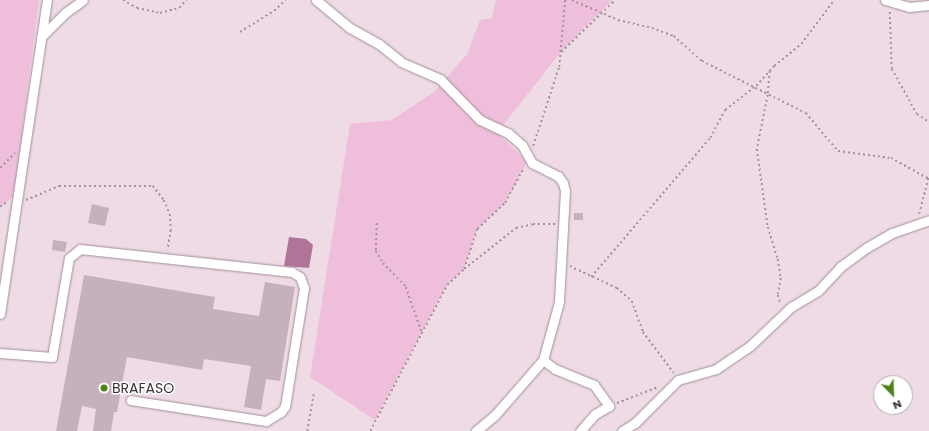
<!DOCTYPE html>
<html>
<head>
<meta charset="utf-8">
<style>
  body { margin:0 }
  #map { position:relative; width:929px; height:431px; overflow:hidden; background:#eedbe5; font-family:Poppins,sans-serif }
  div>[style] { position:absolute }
  .green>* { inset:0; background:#efbedb }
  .water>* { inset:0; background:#b1739a }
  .building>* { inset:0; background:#c4b1bc }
  .path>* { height:1.5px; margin-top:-0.75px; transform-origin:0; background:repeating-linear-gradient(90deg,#a2949b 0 2px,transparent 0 5px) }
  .roads { filter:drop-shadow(0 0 1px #a08f99) drop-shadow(0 0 1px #a08f99) }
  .minor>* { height:9px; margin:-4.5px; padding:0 4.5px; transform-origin:4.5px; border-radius:4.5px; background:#fff }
  .dots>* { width:11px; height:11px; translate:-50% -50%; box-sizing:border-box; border:2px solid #fff; border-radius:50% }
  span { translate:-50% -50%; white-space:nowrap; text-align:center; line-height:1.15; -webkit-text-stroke:3px #fff; paint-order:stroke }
  .poi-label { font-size:14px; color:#3c3438 }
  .left { translate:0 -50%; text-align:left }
  .north { position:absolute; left:873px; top:375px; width:40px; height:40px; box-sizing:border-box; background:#fff; border:1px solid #b1aeaf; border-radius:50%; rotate:157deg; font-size:11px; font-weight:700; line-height:16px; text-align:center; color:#3c3438 }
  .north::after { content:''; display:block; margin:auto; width:14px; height:18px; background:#508215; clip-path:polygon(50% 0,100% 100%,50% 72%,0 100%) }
</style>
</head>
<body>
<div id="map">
  <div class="green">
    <i style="clip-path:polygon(0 0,39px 0,14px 196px,0 207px)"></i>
    <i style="clip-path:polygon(496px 0,612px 0,561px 52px,503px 125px,500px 135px,527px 162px,505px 203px,477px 229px,464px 269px,447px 285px,375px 420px,310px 377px,350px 124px,392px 120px,434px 92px,467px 54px,480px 20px,492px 18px)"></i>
  </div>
  <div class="water">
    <i style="clip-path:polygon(289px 237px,306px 239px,313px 245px,309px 268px,284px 266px)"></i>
  </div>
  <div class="building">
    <i style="clip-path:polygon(92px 204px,109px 208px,105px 226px,88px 223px)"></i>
    <i style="clip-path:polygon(574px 213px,583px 213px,583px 220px,574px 220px)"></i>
    <i style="clip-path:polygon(53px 240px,67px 242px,65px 252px,52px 250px)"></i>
    <i style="clip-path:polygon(84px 275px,215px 297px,213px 309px,259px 316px,265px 282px,295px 287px,280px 381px,266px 379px,261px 410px,244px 407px,251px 366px,204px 359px,202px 370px,127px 357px,117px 412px,114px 412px,111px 431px,93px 431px,96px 409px,82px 406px,77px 431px,56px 431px)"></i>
  </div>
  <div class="path">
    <i style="left:123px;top:0;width:16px;rotate:30deg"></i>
    <i style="left:137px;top:8px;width:24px;rotate:12deg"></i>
    <i style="left:160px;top:13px;width:20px;rotate:-15deg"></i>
    <i style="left:179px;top:8px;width:11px;rotate:-49deg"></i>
    <i style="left:572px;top:0;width:50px;rotate:23.5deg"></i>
    <i style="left:618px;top:20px;width:35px;rotate:13deg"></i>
    <i style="left:652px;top:28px;width:23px;rotate:20deg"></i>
    <i style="left:674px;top:36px;width:38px;rotate:42deg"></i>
    <i style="left:702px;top:61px;width:116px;rotate:26.6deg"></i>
    <i style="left:806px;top:113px;width:50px;rotate:49.9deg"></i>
    <i style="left:838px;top:151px;width:53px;rotate:7.5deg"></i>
    <i style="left:891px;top:158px;width:43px;rotate:28.9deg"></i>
    <i style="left:890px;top:12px;width:57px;rotate:88deg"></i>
    <i style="left:892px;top:69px;width:51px;rotate:60.9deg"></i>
    <i style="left:917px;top:114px;width:14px;rotate:34deg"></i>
    <i style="left:240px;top:32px;width:40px;rotate:-32deg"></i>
    <i style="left:274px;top:11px;width:16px;rotate:-45deg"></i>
    <i style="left:561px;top:52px;width:75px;rotate:-43.9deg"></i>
    <i style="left:770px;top:71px;width:24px;rotate:95deg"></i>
    <i style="left:768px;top:95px;width:55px;rotate:101.5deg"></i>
    <i style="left:757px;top:149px;width:79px;rotate:82deg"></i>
    <i style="left:768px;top:227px;width:34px;rotate:73deg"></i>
    <i style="left:778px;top:259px;width:19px;rotate:81deg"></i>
    <i style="left:781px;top:278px;width:17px;rotate:100deg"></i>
    <i style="left:778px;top:295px;width:9px;rotate:72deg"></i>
    <i style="left:533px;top:146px;width:83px;rotate:-71.8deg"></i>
    <i style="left:559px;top:67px;width:67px;rotate:-84.9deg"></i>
    <i style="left:0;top:168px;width:21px;rotate:-45deg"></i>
    <i style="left:26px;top:200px;width:36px;rotate:-23deg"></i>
    <i style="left:59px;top:186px;width:94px"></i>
    <i style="left:153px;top:186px;width:18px;rotate:52deg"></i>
    <i style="left:164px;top:200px;width:15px;rotate:67deg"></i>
    <i style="left:170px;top:214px;width:16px;rotate:86deg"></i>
    <i style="left:171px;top:230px;width:20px;rotate:99deg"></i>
    <i style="left:0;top:207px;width:10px;rotate:-37deg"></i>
    <i style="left:919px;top:214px;width:40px;rotate:-75.6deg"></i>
    <i style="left:377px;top:223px;width:28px;rotate:92deg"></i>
    <i style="left:376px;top:251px;width:14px;rotate:60deg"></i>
    <i style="left:383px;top:263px;width:33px;rotate:46deg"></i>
    <i style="left:406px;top:287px;width:49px;rotate:70.8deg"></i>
    <i style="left:570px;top:266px;width:52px;rotate:25.1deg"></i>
    <i style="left:617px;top:288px;width:20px;rotate:41deg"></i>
    <i style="left:632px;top:301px;width:33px;rotate:70deg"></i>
    <i style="left:643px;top:332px;width:51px;rotate:52.9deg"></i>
    <i style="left:464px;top:269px;width:66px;rotate:-38.3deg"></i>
    <i style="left:516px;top:228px;width:17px;rotate:-13deg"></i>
    <i style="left:533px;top:224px;width:22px"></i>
    <i style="left:591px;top:277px;width:183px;rotate:-49.4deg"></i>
    <i style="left:710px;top:138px;width:32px;rotate:-62deg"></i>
    <i style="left:725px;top:110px;width:39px;rotate:-38deg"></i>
    <i style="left:756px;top:86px;width:27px;rotate:-48deg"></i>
    <i style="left:774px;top:66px;width:35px;rotate:-39deg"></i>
    <i style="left:801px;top:44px;width:55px;rotate:-53.1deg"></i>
    <i style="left:617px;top:403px;width:44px;rotate:-21.3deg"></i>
    <i style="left:307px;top:431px;width:40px;rotate:-80deg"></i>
    <i style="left:370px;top:431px;width:165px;rotate:-62.2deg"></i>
    <i style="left:447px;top:285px;width:23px;rotate:-43deg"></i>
    <i style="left:464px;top:269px;width:42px;rotate:-72deg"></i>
    <i style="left:477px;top:229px;width:38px;rotate:-43deg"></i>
    <i style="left:505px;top:203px;width:40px;rotate:-62deg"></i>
  </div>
  <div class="roads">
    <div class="minor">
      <i style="left:316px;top:0;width:44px;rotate:39.5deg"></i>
      <i style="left:350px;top:28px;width:33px;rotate:29deg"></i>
      <i style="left:379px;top:44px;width:28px;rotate:39deg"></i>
      <i style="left:401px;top:62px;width:43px;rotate:23.6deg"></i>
      <i style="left:440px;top:79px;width:57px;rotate:45.7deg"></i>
      <i style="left:480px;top:120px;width:31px;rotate:25deg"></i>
      <i style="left:508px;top:133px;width:18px;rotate:41deg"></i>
      <i style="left:522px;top:145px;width:21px;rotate:61deg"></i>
      <i style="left:532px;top:163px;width:29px;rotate:27deg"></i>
      <i style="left:558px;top:176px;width:9px;rotate:54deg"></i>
      <i style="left:563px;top:183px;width:8px;rotate:76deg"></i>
      <i style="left:565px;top:191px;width:111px;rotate:93.1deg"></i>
      <i style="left:559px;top:302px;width:60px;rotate:105.4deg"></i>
      <i style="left:543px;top:360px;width:73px;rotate:131.1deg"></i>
      <i style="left:495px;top:415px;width:25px;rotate:140deg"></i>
      <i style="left:885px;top:0;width:25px;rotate:16deg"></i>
      <i style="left:909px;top:7px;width:20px;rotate:-6deg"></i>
      <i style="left:41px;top:37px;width:34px;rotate:-45deg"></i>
      <i style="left:65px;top:13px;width:22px;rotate:-36deg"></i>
      <i style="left:0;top:314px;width:317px;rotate:-81.5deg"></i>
      <i style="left:0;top:353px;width:52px;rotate:4.4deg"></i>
      <i style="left:52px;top:357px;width:100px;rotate:-80.3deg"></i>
      <i style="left:69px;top:258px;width:14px;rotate:-39deg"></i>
      <i style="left:80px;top:249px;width:213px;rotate:6.2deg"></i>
      <i style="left:292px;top:272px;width:9px;rotate:32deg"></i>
      <i style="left:300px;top:277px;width:12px;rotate:70deg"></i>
      <i style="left:304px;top:288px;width:120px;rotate:99.1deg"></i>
      <i style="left:285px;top:406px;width:7px;rotate:124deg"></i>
      <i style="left:281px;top:412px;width:17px;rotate:149deg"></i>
      <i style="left:266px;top:421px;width:137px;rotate:-171.2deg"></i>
      <i style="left:543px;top:360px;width:15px;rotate:37deg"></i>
      <i style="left:555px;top:369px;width:42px;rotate:22.3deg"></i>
      <i style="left:594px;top:385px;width:26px;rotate:54deg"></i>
      <i style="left:609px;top:406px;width:16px;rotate:150deg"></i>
      <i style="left:595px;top:414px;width:23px;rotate:131deg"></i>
      <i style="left:622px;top:431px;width:15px;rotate:-32deg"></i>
      <i style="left:635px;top:423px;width:61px;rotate:-45deg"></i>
      <i style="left:678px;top:380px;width:40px;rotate:-16deg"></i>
      <i style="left:716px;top:369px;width:41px;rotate:-34.1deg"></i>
      <i style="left:750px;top:346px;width:57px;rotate:-43.6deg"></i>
      <i style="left:791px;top:307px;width:31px;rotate:-31deg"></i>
      <i style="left:818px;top:291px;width:33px;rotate:-47deg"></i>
      <i style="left:840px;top:267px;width:32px;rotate:-36deg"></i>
      <i style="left:866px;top:248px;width:30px;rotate:-30deg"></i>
      <i style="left:892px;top:233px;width:39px;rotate:-19deg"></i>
    </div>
  </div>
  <div class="dots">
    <i style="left:104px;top:388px;background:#508215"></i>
  </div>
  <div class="poi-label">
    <span class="left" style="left:112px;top:388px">BRAFASO</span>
  </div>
  <div class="north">N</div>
</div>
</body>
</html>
